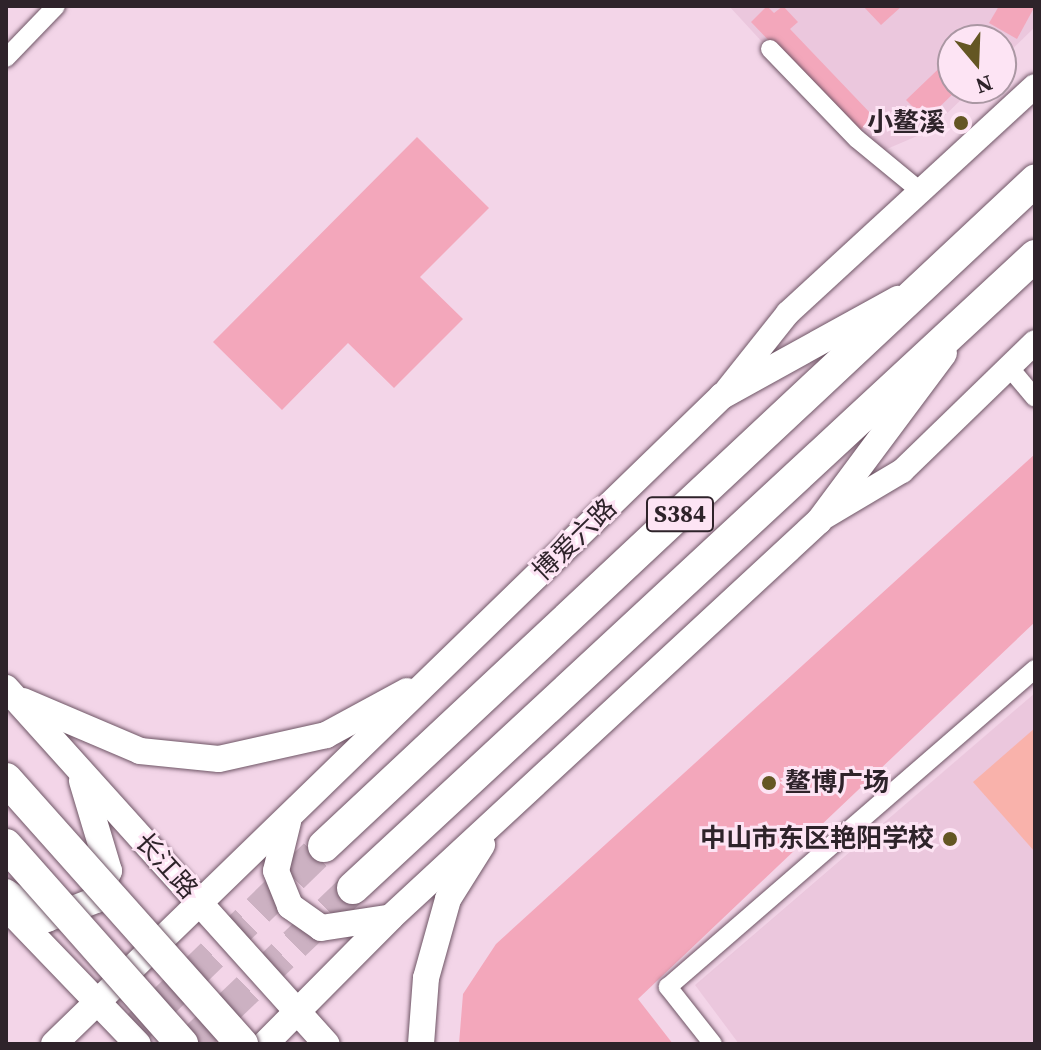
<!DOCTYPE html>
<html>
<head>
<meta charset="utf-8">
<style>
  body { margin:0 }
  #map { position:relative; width:1041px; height:1050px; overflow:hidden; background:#f3d5e8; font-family:"Source Serif 4","Noto Sans SC",serif }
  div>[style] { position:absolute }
  .built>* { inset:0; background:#ebc7dd }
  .green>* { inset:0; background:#f9b2ab }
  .building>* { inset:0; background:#f3a7bb }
  .trunk-tunnel>* { height:32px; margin-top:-16px; transform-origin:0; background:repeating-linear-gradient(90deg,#ccb1c2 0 32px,transparent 0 48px) }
  .roads { filter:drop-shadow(0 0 2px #6e5565) drop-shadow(0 0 2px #6e5565) }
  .minor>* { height:18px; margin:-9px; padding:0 9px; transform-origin:9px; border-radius:9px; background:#fff }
  .tertiary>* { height:24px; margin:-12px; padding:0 12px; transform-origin:12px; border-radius:12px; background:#fff }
  .secondary>* { height:26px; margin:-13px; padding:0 13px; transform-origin:13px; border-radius:13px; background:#fff }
  .trunk>* { height:32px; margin:-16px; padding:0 16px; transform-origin:16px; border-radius:16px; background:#fff }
  .bridges { filter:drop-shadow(0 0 2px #6e5565) drop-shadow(0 0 2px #6e5565) }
  .trunk-bridge>* { height:32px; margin:-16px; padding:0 16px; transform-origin:16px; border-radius:16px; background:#fff }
  .dots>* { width:22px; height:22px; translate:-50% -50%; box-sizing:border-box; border:4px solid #fde4f4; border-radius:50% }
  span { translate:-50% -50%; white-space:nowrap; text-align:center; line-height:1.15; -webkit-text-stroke:6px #fde4f4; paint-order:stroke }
  .shield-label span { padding:2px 6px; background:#fde4f4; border:2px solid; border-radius:6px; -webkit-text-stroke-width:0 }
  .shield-label { font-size:24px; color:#2e232a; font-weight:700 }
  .poi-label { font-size:26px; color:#2e232a; font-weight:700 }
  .right { translate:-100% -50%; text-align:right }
  .left { translate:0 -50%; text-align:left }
  .street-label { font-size:26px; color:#2e232a }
  .frame { position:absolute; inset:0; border:8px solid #2e232a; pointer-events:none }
  .north { position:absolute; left:937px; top:24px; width:80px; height:80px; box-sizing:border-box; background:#fde4f4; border:2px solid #aa97a3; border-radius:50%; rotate:161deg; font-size:22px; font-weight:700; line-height:32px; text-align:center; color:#2e232a }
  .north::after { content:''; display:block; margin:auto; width:28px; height:36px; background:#645623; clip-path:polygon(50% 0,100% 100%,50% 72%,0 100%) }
</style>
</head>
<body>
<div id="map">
  <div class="built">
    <i style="clip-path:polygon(729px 6px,1035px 6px,1035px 27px,1001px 60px,1001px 40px,953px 40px,953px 88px,973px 88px,929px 131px,868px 157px)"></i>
    <i style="clip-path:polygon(1035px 693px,1035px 1044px,739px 1044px,695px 985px)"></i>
  </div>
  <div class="green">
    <i style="clip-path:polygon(1035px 728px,1035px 852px,973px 782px)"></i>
  </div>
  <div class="building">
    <i style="clip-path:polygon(767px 6px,774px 13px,783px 6px,798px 22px,790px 29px,874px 117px,857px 133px,751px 22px)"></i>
    <i style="clip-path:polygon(863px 6px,902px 6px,881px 25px)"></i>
    <i style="clip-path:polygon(999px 6px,1035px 6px,1017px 39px,989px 23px)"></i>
    <i style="clip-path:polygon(983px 26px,996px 40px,968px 40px)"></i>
    <i style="clip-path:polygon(953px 55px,953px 88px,959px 88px,926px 120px,906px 100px)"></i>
    <i style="clip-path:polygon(417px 137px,489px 208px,420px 277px,463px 319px,394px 388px,348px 343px,282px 410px,213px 342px)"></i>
    <i style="clip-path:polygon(1035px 454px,1035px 622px,638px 999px,673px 1044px,459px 1044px,463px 994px,496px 944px)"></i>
  </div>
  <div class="trunk-tunnel">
    <i style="left:120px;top:1044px;width:284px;rotate:-44.1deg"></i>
    <i style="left:190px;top:1044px;width:226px;rotate:-43.7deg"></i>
  </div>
  <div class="roads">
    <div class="minor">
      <i style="left:770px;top:49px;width:125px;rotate:46deg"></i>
      <i style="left:857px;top:139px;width:82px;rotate:39.5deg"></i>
      <i style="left:6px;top:58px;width:72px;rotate:-46.1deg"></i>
      <i style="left:1009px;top:367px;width:40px;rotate:50deg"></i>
      <i style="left:713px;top:1044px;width:73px;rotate:-128.3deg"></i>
      <i style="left:668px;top:987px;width:486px;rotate:-40.9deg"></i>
    </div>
    <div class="tertiary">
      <i style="left:722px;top:396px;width:106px;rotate:-51.5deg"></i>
      <i style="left:788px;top:313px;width:335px;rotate:-42.6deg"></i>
      <i style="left:821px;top:519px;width:94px;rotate:-30.7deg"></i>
      <i style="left:902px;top:471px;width:185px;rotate:-44.1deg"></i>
    </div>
    <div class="secondary">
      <i style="left:6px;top:688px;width:479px;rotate:48deg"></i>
      <i style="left:23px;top:701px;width:127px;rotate:23.1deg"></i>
      <i style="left:140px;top:751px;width:79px;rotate:5.8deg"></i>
      <i style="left:219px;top:759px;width:110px;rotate:-12.6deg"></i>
      <i style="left:326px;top:735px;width:92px;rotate:-28.5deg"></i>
      <i style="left:288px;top:822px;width:50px;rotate:103.8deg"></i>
      <i style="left:276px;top:871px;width:38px;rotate:68deg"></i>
      <i style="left:290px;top:906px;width:38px;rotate:35deg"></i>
      <i style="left:321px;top:928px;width:66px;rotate:-8.7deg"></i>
      <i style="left:6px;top:892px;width:49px;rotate:33.4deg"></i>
      <i style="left:47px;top:919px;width:53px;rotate:-21.2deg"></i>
      <i style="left:96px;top:900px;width:32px;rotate:-66deg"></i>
      <i style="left:109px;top:871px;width:94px;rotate:-106.7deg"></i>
      <i style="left:6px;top:907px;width:190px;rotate:46.1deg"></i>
      <i style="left:54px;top:1044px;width:931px;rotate:-44.13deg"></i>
      <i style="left:722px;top:396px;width:201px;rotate:-28.9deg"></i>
      <i style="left:265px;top:1044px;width:179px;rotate:-45.2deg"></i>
      <i style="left:391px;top:917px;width:583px;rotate:-42.78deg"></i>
      <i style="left:819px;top:521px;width:209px;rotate:-53.3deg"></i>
      <i style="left:421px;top:1044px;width:66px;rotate:-85.7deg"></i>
      <i style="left:426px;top:978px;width:82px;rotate:-74.4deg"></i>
      <i style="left:448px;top:899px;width:64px;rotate:-57.8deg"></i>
    </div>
    <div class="trunk">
      <i style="left:324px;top:846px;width:974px;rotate:-43.09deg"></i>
      <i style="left:353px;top:888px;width:930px;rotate:-42.82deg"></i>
    </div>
  </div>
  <div class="bridges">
    <div class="trunk-bridge">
      <i style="left:6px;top:779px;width:355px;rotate:48.3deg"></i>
      <i style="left:6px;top:845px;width:266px;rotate:48.5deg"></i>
    </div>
  </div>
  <div class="dots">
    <i style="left:961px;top:123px;background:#645623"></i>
    <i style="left:769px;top:783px;background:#645623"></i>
    <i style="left:950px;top:839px;background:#645623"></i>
  </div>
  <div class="shield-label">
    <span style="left:680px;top:514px">S384</span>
  </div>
  <div class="poi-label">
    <span class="right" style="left:945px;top:123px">小鳌溪</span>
    <span class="left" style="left:785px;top:783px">鳌博广场</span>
    <span class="right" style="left:934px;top:839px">中山市东区艳阳学校</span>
  </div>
  <div class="street-label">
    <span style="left:575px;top:540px;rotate:-44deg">博爱六路</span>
    <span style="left:166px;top:866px;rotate:48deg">长江路</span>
  </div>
  <div class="frame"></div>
  <div class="north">N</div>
</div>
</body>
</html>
